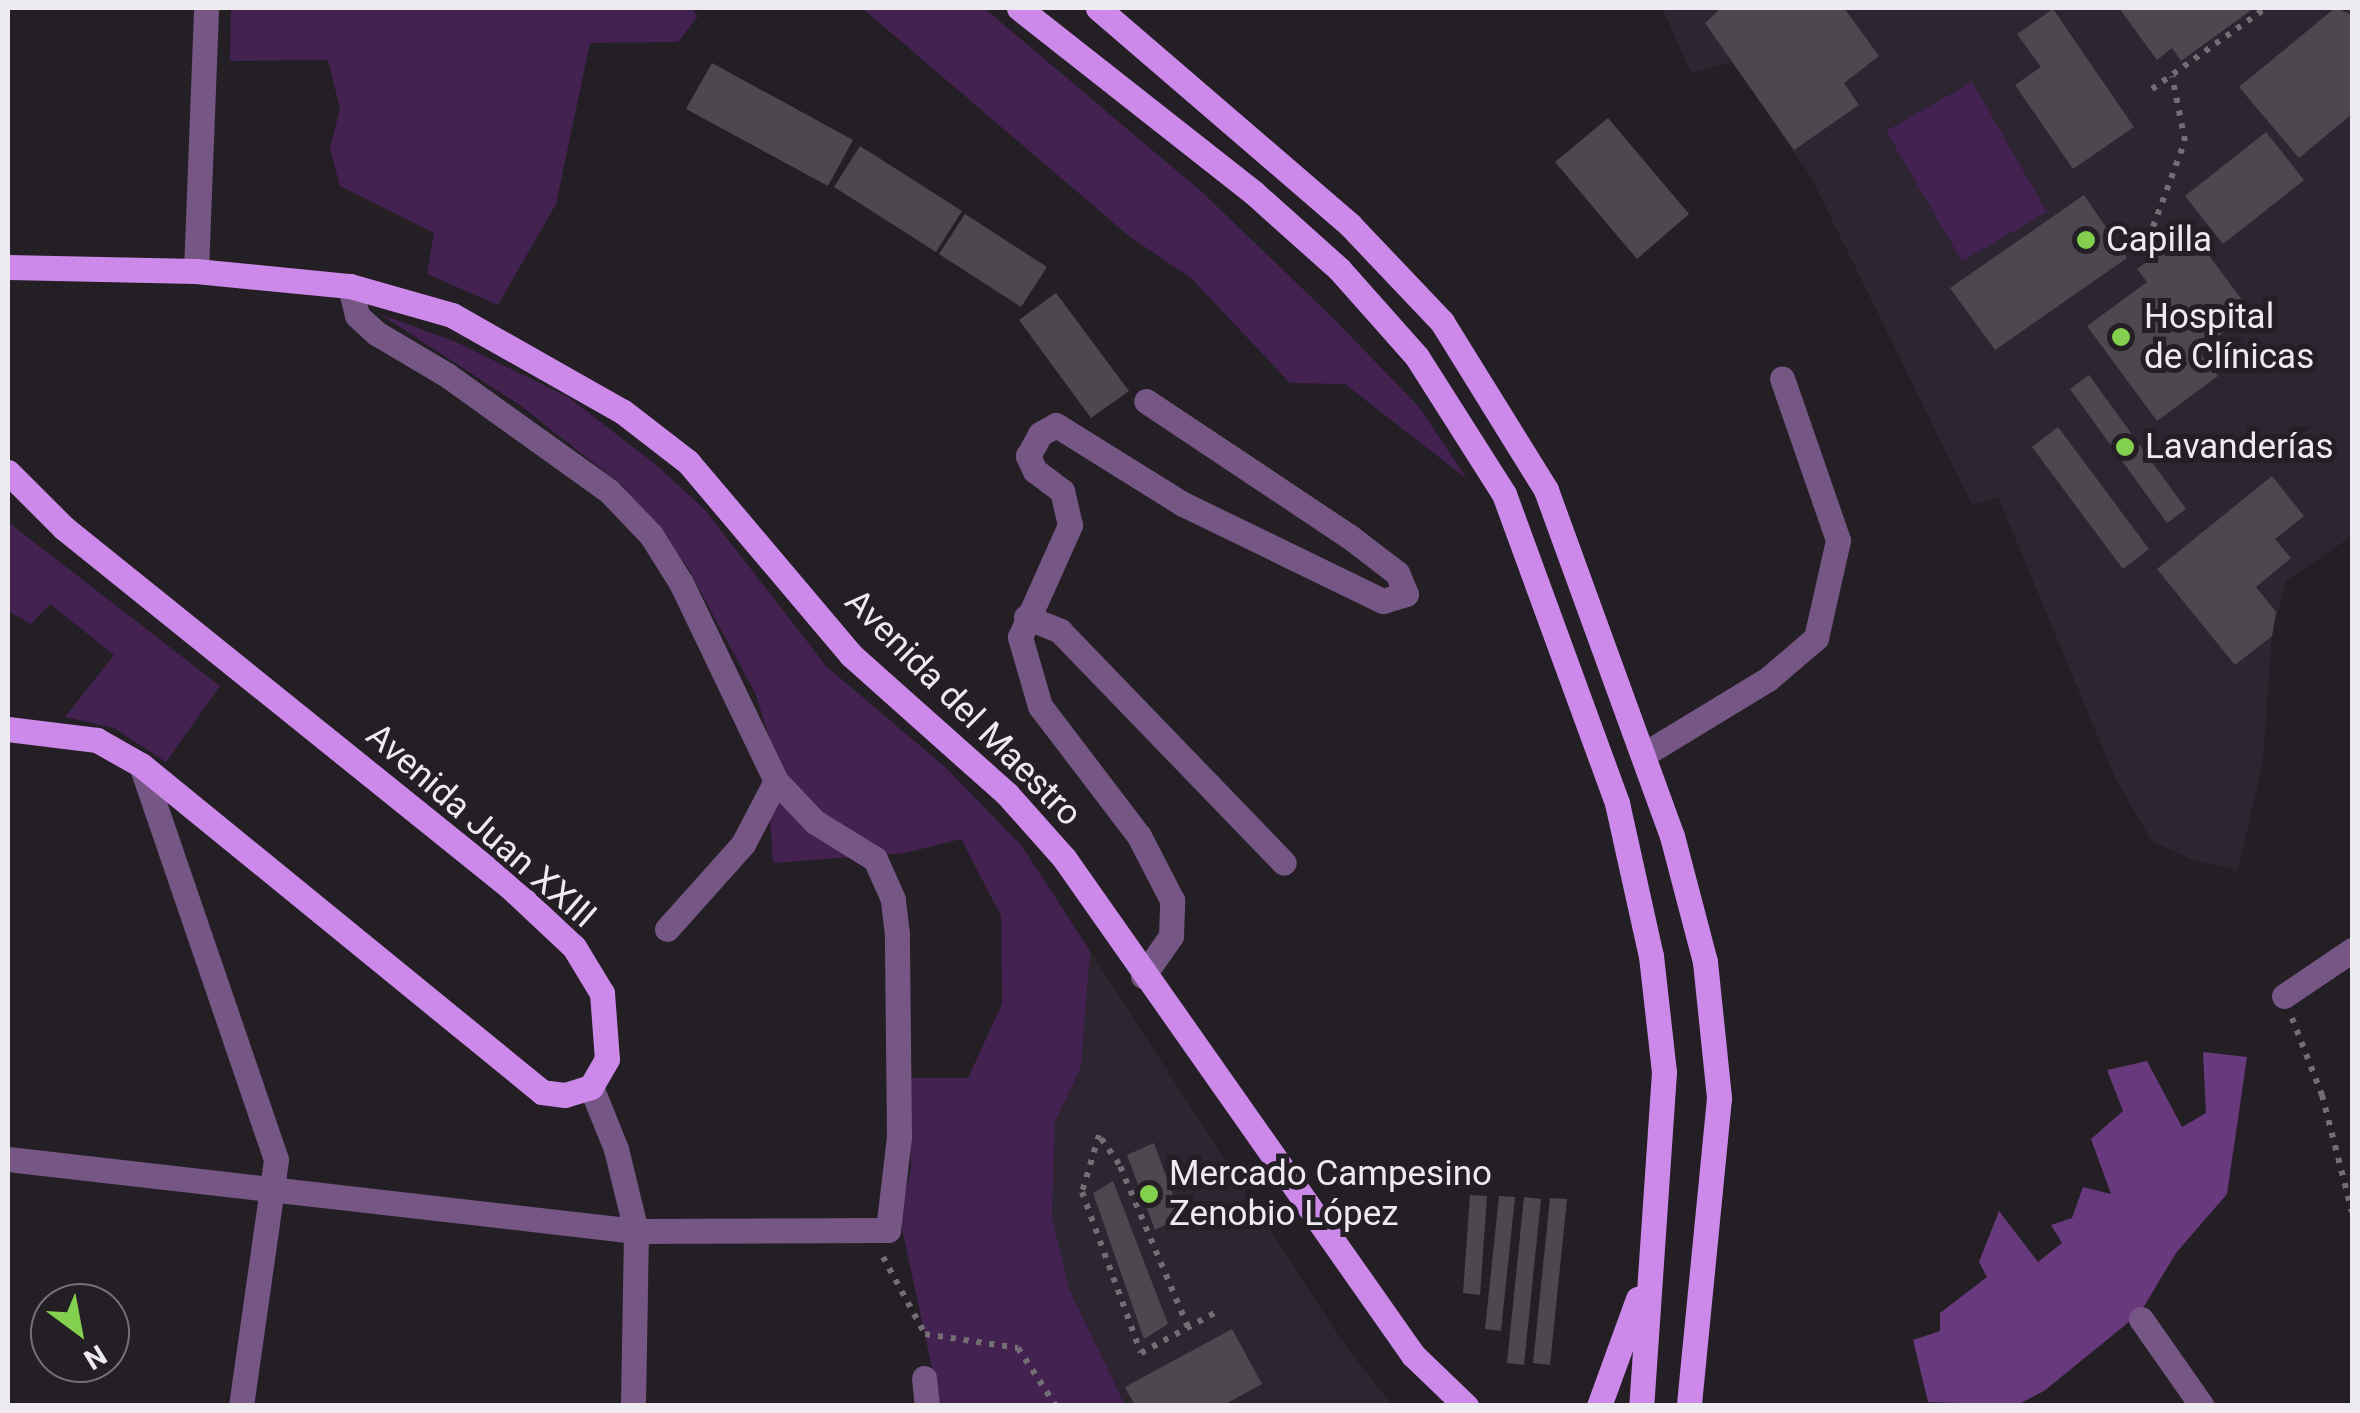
<!DOCTYPE html>
<html>
<head>
<meta charset="utf-8">
<style>
  body { margin:0 }
  #map { position:relative; width:2360px; height:1413px; overflow:hidden; background:#231f25; font-family:Roboto,sans-serif }
  div>[style] { position:absolute }
  .built>* { inset:0; background:#2d2531 }
  .green>* { inset:0; background:#432251 }
  .forest>* { inset:0; background:#68397d }
  .building>* { inset:0; background:#4d484f }
  .path>* { height:6px; margin-top:-3px; transform-origin:0; background:repeating-linear-gradient(90deg,#726e74 0 5px,transparent 0 13px) }
  .minor>* { height:25px; margin:-12.5px; padding:0 12.5px; transform-origin:12.5px; border-radius:12.5px; background:#755684 }
  .major>* { height:25px; margin:-12.5px; padding:0 12.5px; transform-origin:12.5px; border-radius:12.5px; background:#cc89ea }
  .dots>* { width:28px; height:28px; translate:-50% -50%; box-sizing:border-box; border:5px solid #231f25; border-radius:50% }
  span { translate:-50% -50%; white-space:nowrap; text-align:center; line-height:1.15; -webkit-text-stroke:10px #231f25; paint-order:stroke }
  .poi-label { font-size:35px; color:#eeebf0 }
  .left { translate:0 -50%; text-align:left }
  .street-label { font-size:35px; color:#eeebf0 }
  .frame { position:absolute; inset:0; border:10px solid #eeebf0; pointer-events:none }
  .north { position:absolute; left:30px; top:1283px; width:100px; height:100px; box-sizing:border-box; background:#231f25; border:2px solid #747176; border-radius:50%; rotate:148deg; font-size:28px; font-weight:700; line-height:40px; text-align:center; color:#eeebf0 }
  .north::after { content:''; display:block; margin:auto; width:35px; height:45px; background:#83d04e; clip-path:polygon(50% 0,100% 100%,50% 72%,0 100%) }
</style>
</head>
<body>
<div id="map">
  <div class="built">
    <i style="clip-path:polygon(1662px 8px,2352px 8px,2352px 536px,2286px 581px,2272px 636px,2263px 762px,2238px 870px,2195px 861px,2152px 841px,2116px 780px,1998px 497px,1972px 505px,1811px 177px,1732px 62px,1691px 73px)"></i>
    <i style="clip-path:polygon(1090px 951px,1342px 1341px,1392px 1405px,1125px 1405px,1069px 1289px,1052px 1216px,1055px 1122px,1081px 1067px)"></i>
  </div>
  <div class="green">
    <i style="clip-path:polygon(231px 8px,691px 8px,698px 16px,678px 42px,590px 43px,556px 204px,498px 305px,427px 274px,434px 233px,340px 186px,330px 148px,340px 109px,328px 60px,230px 61px)"></i>
    <i style="clip-path:polygon(862px 8px,984px 8px,1203px 193px,1335px 320px,1419px 407px,1467px 479px,1345px 384px,1290px 383px,1192px 279px,1129px 236px)"></i>
    <i style="clip-path:polygon(1972px 82px,2047px 212px,1962px 261px,1886px 131px)"></i>
    <i style="clip-path:polygon(380px 314px,456px 342px,568px 397px,655px 464px,705px 510px,827px 667px,945px 767px,1022px 846px,1090px 951px,1081px 1067px,1055px 1122px,1052px 1216px,1069px 1289px,1125px 1405px,940px 1405px,899px 1215px,911px 1170px,909px 1078px,968px 1078px,1002px 1004px,1001px 916px,961px 839px,905px 853px,773px 863px,770px 818px,779px 769px,756px 695px,687px 566px,622px 485px,521px 406px)"></i>
    <i style="clip-path:polygon(8px 522px,220px 686px,166px 762px,114px 728px,65px 717px,114px 655px,50px 604px,31px 624px,8px 611px)"></i>
  </div>
  <div class="forest">
    <i style="clip-path:polygon(2203px 1052px,2247px 1057px,2227px 1194px,2176px 1253px,2140px 1313px,2044px 1391px,2017px 1405px,1928px 1402px,1913px 1340px,1940px 1331px,1940px 1313px,1987px 1277px,1979px 1262px,1999px 1211px,2038px 1262px,2062px 1243px,2051px 1225px,2072px 1218px,2083px 1187px,2111px 1194px,2091px 1139px,2123px 1111px,2107px 1070px,2147px 1061px,2182px 1127px,2206px 1113px)"></i>
  </div>
  <div class="building">
    <i style="clip-path:polygon(1721px 8px,1844px 8px,1879px 56px,1844px 83px,1859px 105px,1794px 150px,1705px 23px)"></i>
    <i style="clip-path:polygon(2119px 8px,2254px 8px,2181px 61px,2172px 48px,2157px 60px)"></i>
    <i style="clip-path:polygon(2335px 8px,2352px 15px,2352px 114px,2299px 158px,2239px 87px)"></i>
    <i style="clip-path:polygon(2053px 9px,2134px 127px,2073px 169px,2015px 85px,2041px 67px,2017px 34px)"></i>
    <i style="clip-path:polygon(712px 63px,853px 140px,828px 186px,686px 109px)"></i>
    <i style="clip-path:polygon(1608px 118px,1689px 214px,1637px 259px,1555px 162px)"></i>
    <i style="clip-path:polygon(2266px 132px,2304px 180px,2223px 244px,2185px 196px)"></i>
    <i style="clip-path:polygon(860px 146px,962px 211px,936px 252px,834px 187px)"></i>
    <i style="clip-path:polygon(2084px 195px,2127px 258px,1995px 350px,1950px 288px)"></i>
    <i style="clip-path:polygon(965px 214px,1047px 267px,1021px 307px,939px 254px)"></i>
    <i style="clip-path:polygon(2190px 230px,2251px 312px,2198px 351px,2218px 376px,2157px 421px,2087px 326px,2147px 282px,2137px 269px)"></i>
    <i style="clip-path:polygon(1056px 293px,1129px 391px,1091px 418px,1019px 320px)"></i>
    <i style="clip-path:polygon(2089px 375px,2186px 509px,2167px 523px,2070px 389px)"></i>
    <i style="clip-path:polygon(2058px 427px,2149px 549px,2123px 569px,2032px 447px)"></i>
    <i style="clip-path:polygon(2272px 476px,2304px 516px,2275px 539px,2291px 558px,2256px 587px,2276px 612px,2272px 636px,2235px 665px,2157px 569px)"></i>
    <i style="clip-path:polygon(1154px 1143px,1181px 1217px,1155px 1230px,1127px 1155px)"></i>
    <i style="clip-path:polygon(1113px 1181px,1168px 1324px,1144px 1339px,1093px 1193px)"></i>
    <i style="clip-path:polygon(1470px 1195px,1487px 1196px,1480px 1295px,1463px 1293px)"></i>
    <i style="clip-path:polygon(1499px 1196px,1515px 1197px,1501px 1331px,1485px 1329px)"></i>
    <i style="clip-path:polygon(1524px 1197px,1541px 1199px,1524px 1365px,1507px 1363px)"></i>
    <i style="clip-path:polygon(1550px 1198px,1567px 1199px,1550px 1365px,1533px 1363px)"></i>
    <i style="clip-path:polygon(1232px 1329px,1262px 1384px,1222px 1406px,1135px 1406px,1125px 1387px)"></i>
  </div>
  <div class="path">
    <i style="left:2152px;top:89px;width:140px;rotate:-35.4deg"></i>
    <i style="left:2144px;top:251px;width:117px;rotate:-69.6deg"></i>
    <i style="left:2185px;top:141px;width:66px;rotate:-101.3deg"></i>
    <i style="left:2292px;top:1018px;width:83px;rotate:68.7deg"></i>
    <i style="left:2322px;top:1095px;width:121px;rotate:75.6deg"></i>
    <i style="left:883px;top:1257px;width:88px;rotate:61.4deg"></i>
    <i style="left:925px;top:1334px;width:94px;rotate:8.6deg"></i>
    <i style="left:1018px;top:1348px;width:69px;rotate:56.8deg"></i>
    <i style="left:1188px;top:1327px;width:177px;rotate:-112.9deg"></i>
    <i style="left:1119px;top:1164px;width:35px;rotate:-125deg"></i>
    <i style="left:1099px;top:1135px;width:59px;rotate:106.6deg"></i>
    <i style="left:1082px;top:1192px;width:171px;rotate:69.9deg"></i>
    <i style="left:1141px;top:1353px;width:88px;rotate:-28.6deg"></i>
  </div>
  <div class="minor">
    <i style="left:196px;top:271px;width:260px;rotate:-87.8deg"></i>
    <i style="left:1026px;top:617px;width:37px;rotate:22deg"></i>
    <i style="left:1060px;top:631px;width:322px;rotate:46deg"></i>
    <i style="left:1643px;top:755px;width:146px;rotate:-31.3deg"></i>
    <i style="left:1768px;top:679px;width:63px;rotate:-40.5deg"></i>
    <i style="left:1816px;top:638px;width:100px;rotate:-77.3deg"></i>
    <i style="left:1838px;top:540px;width:171px;rotate:-109.1deg"></i>
    <i style="left:141px;top:765px;width:417px;rotate:71.1deg"></i>
    <i style="left:276px;top:1160px;width:248px;rotate:98.1deg"></i>
    <i style="left:667px;top:929px;width:114px;rotate:-48.2deg"></i>
    <i style="left:743px;top:844px;width:71px;rotate:-62.4deg"></i>
    <i style="left:1143px;top:976px;width:49px;rotate:-55deg"></i>
    <i style="left:1171px;top:936px;width:36px;rotate:-88deg"></i>
    <i style="left:1172px;top:900px;width:72px;rotate:-117.3deg"></i>
    <i style="left:1139px;top:836px;width:163px;rotate:-127.3deg"></i>
    <i style="left:1040px;top:706px;width:72px;rotate:-106.2deg"></i>
    <i style="left:1020px;top:637px;width:123px;rotate:-65.9deg"></i>
    <i style="left:1070px;top:525px;width:35px;rotate:-103deg"></i>
    <i style="left:1062px;top:491px;width:34px;rotate:-143deg"></i>
    <i style="left:1035px;top:471px;width:17px;rotate:-115deg"></i>
    <i style="left:1028px;top:456px;width:25px;rotate:-61deg"></i>
    <i style="left:1040px;top:434px;width:18px;rotate:-29deg"></i>
    <i style="left:1056px;top:425px;width:150px;rotate:31.9deg"></i>
    <i style="left:1183px;top:504px;width:222px;rotate:25.9deg"></i>
    <i style="left:1383px;top:601px;width:24px;rotate:-17deg"></i>
    <i style="left:1406px;top:594px;width:23px;rotate:-113deg"></i>
    <i style="left:1397px;top:573px;width:59px;rotate:-142.5deg"></i>
    <i style="left:1350px;top:537px;width:245px;rotate:-146.3deg"></i>
    <i style="left:2284px;top:996px;width:82px;rotate:-34.1deg"></i>
    <i style="left:591px;top:1087px;width:67px;rotate:68deg"></i>
    <i style="left:616px;top:1149px;width:84px;rotate:76.3deg"></i>
    <i style="left:636px;top:1231px;width:175px;rotate:91deg"></i>
    <i style="left:8px;top:1159px;width:632px;rotate:6.54deg"></i>
    <i style="left:636px;top:1231px;width:252px;rotate:-0.2deg"></i>
    <i style="left:888px;top:1230px;width:94px;rotate:-83.3deg"></i>
    <i style="left:899px;top:1137px;width:203px;rotate:-90.6deg"></i>
    <i style="left:897px;top:934px;width:35px;rotate:-97deg"></i>
    <i style="left:893px;top:899px;width:44px;rotate:-114.2deg"></i>
    <i style="left:875px;top:859px;width:70px;rotate:-148.3deg"></i>
    <i style="left:815px;top:822px;width:57px;rotate:-133.6deg"></i>
    <i style="left:776px;top:781px;width:220px;rotate:-115.6deg"></i>
    <i style="left:681px;top:583px;width:57px;rotate:-122deg"></i>
    <i style="left:651px;top:535px;width:61px;rotate:-133.7deg"></i>
    <i style="left:609px;top:491px;width:199px;rotate:-144.4deg"></i>
    <i style="left:447px;top:375px;width:82px;rotate:-149.4deg"></i>
    <i style="left:376px;top:333px;width:26px;rotate:-137deg"></i>
    <i style="left:357px;top:315px;width:30px;rotate:-104deg"></i>
    <i style="left:2141px;top:1319px;width:106px;rotate:55deg"></i>
    <i style="left:924px;top:1378px;width:28px;rotate:84deg"></i>
  </div>
  <div class="major">
    <i style="left:1019px;top:8px;width:299px;rotate:38.2deg"></i>
    <i style="left:1254px;top:193px;width:114px;rotate:41.8deg"></i>
    <i style="left:1339px;top:269px;width:118px;rotate:48.4deg"></i>
    <i style="left:1417px;top:357px;width:162px;rotate:57.6deg"></i>
    <i style="left:1504px;top:494px;width:329px;rotate:69.9deg"></i>
    <i style="left:1617px;top:803px;width:157px;rotate:77.5deg"></i>
    <i style="left:1651px;top:956px;width:117px;rotate:83.6deg"></i>
    <i style="left:1664px;top:1072px;width:335px;rotate:93.9deg"></i>
    <i style="left:1098px;top:8px;width:333px;rotate:40.7deg"></i>
    <i style="left:1350px;top:225px;width:134px;rotate:46.5deg"></i>
    <i style="left:1442px;top:322px;width:198px;rotate:58.2deg"></i>
    <i style="left:1546px;top:490px;width:368px;rotate:70deg"></i>
    <i style="left:1672px;top:836px;width:130px;rotate:75.3deg"></i>
    <i style="left:1705px;top:962px;width:137px;rotate:84.1deg"></i>
    <i style="left:1719px;top:1098px;width:309px;rotate:95.6deg"></i>
    <i style="left:8px;top:267px;width:188px;rotate:1.2deg"></i>
    <i style="left:196px;top:271px;width:155px;rotate:5.6deg"></i>
    <i style="left:350px;top:286px;width:106px;rotate:15.9deg"></i>
    <i style="left:452px;top:315px;width:195px;rotate:29.5deg"></i>
    <i style="left:622px;top:411px;width:83px;rotate:37.7deg"></i>
    <i style="left:688px;top:462px;width:253px;rotate:49.8deg"></i>
    <i style="left:851px;top:655px;width:209px;rotate:41.7deg"></i>
    <i style="left:1007px;top:794px;width:86px;rotate:48.3deg"></i>
    <i style="left:1064px;top:858px;width:607px;rotate:54.92deg"></i>
    <i style="left:1413px;top:1355px;width:74px;rotate:43.9deg"></i>
    <i style="left:8px;top:472px;width:79px;rotate:45deg"></i>
    <i style="left:64px;top:528px;width:573px;rotate:38.83deg"></i>
    <i style="left:510px;top:887px;width:88px;rotate:43.2deg"></i>
    <i style="left:574px;top:947px;width:54px;rotate:58.7deg"></i>
    <i style="left:602px;top:993px;width:66px;rotate:85.7deg"></i>
    <i style="left:607px;top:1059px;width:32px;rotate:120deg"></i>
    <i style="left:591px;top:1087px;width:27px;rotate:163deg"></i>
    <i style="left:565px;top:1095px;width:23px;rotate:-173deg"></i>
    <i style="left:542px;top:1092px;width:517px;rotate:-140.8deg"></i>
    <i style="left:141px;top:765px;width:51px;rotate:-150.4deg"></i>
    <i style="left:97px;top:740px;width:90px;rotate:-173deg"></i>
    <i style="left:1599px;top:1406px;width:114px;rotate:-70deg"></i>
  </div>
  <div class="dots">
    <i style="left:2086px;top:240px;background:#83d04e"></i>
    <i style="left:2121px;top:337px;background:#83d04e"></i>
    <i style="left:2125px;top:447px;background:#83d04e"></i>
    <i style="left:1149px;top:1194px;background:#83d04e"></i>
  </div>
  <div class="poi-label">
    <span class="left" style="left:2106px;top:240px">Capilla</span>
    <span class="left" style="left:2144px;top:337px">Hospital<br>de Clínicas</span>
    <span class="left" style="left:2145px;top:447px">Lavanderías</span>
    <span class="left" style="left:1169px;top:1194px">Mercado Campesino<br>Zenobio López</span>
  </div>
  <div class="street-label">
    <span style="left:963px;top:708px;rotate:45deg">Avenida del Maestro</span>
    <span style="left:481px;top:826px;rotate:41deg">Avenida Juan XXIII</span>
  </div>
  <div class="frame"></div>
  <div class="north">N</div>
</div>
</body>
</html>
